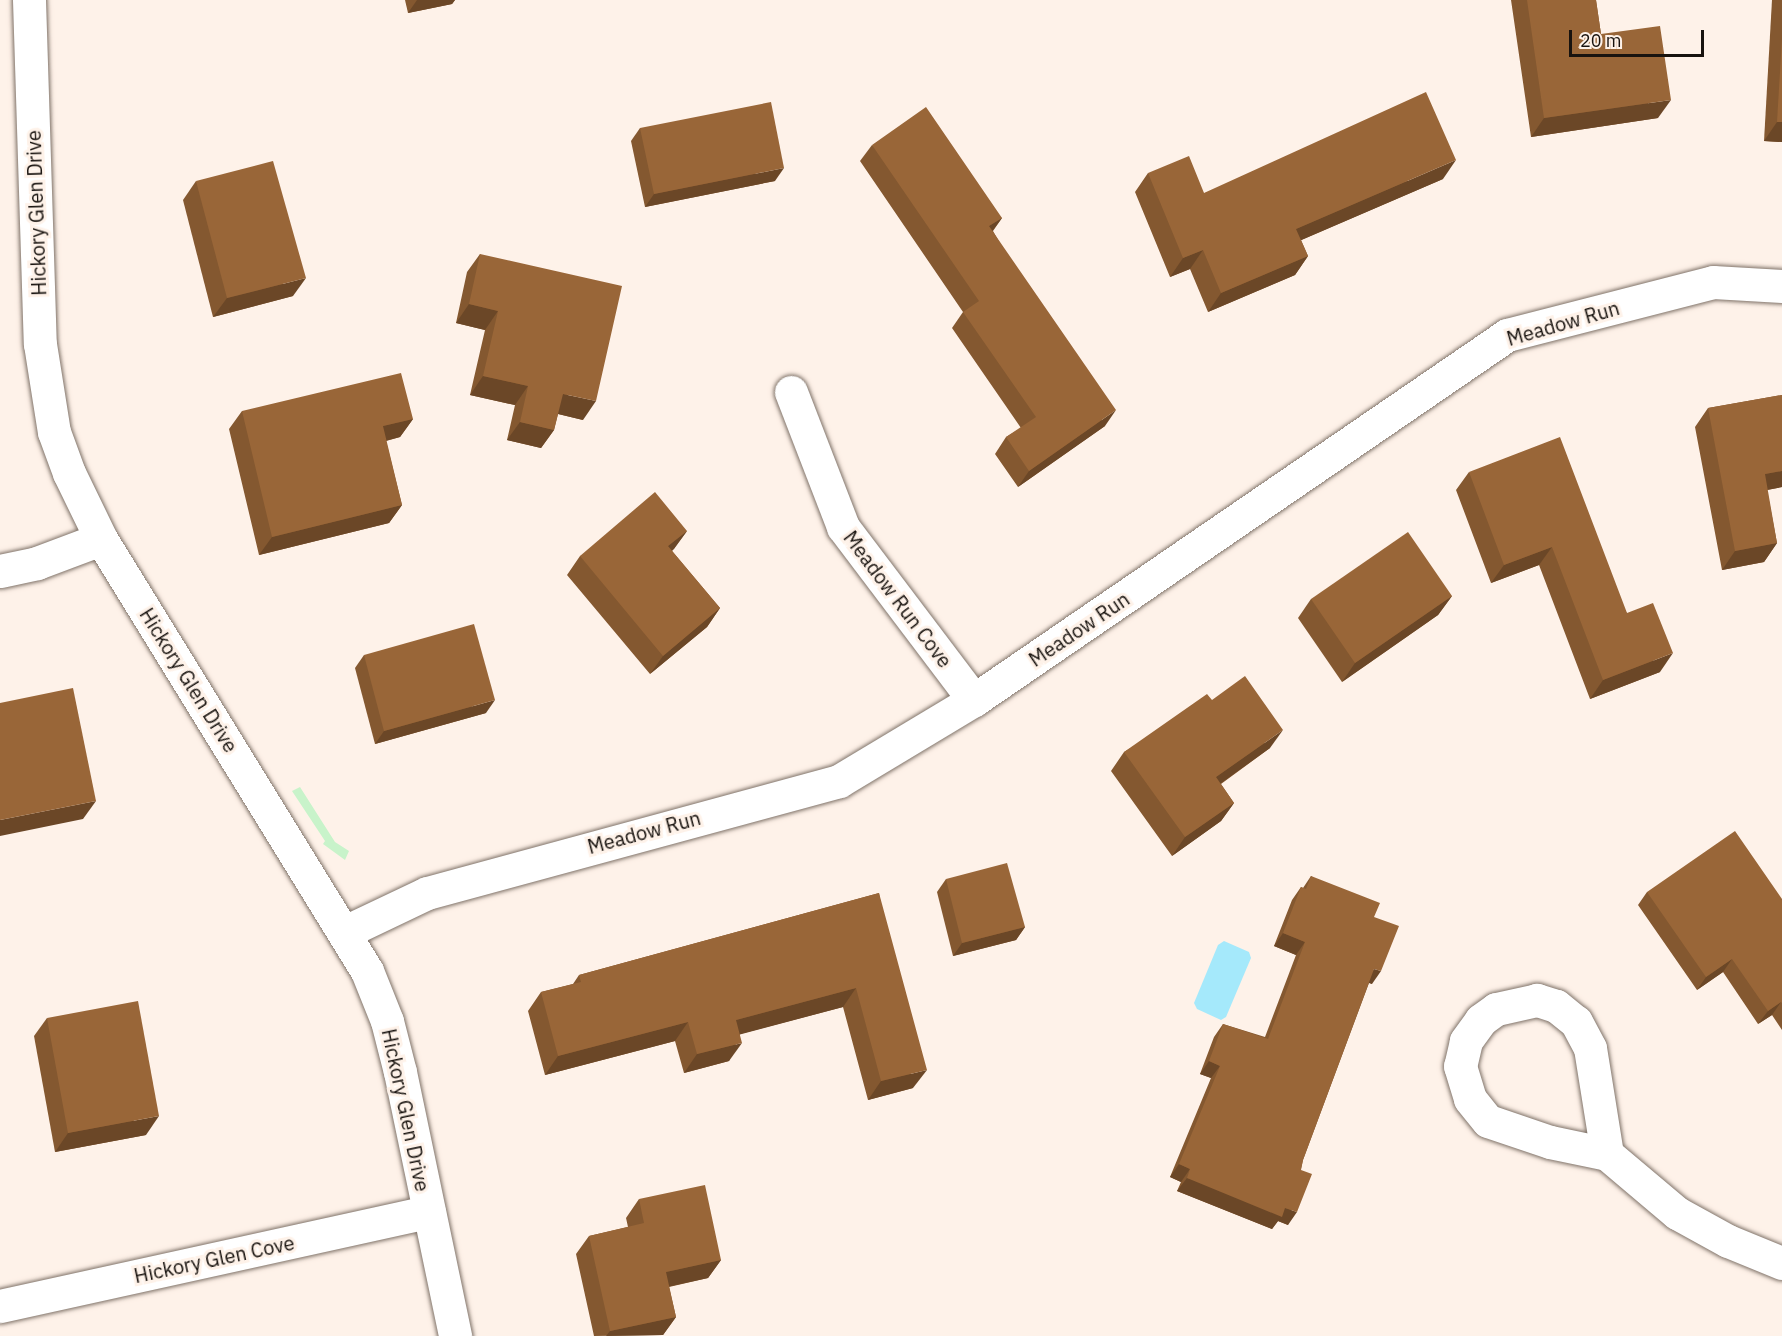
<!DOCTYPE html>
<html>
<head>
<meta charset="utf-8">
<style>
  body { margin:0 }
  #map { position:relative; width:1782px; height:1336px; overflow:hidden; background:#fef2e9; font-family:"IBM Plex Sans",sans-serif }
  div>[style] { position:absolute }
  .green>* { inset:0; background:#c8f3ca }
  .water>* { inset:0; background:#a5e9fb }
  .roads { filter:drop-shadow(0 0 2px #807369) drop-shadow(0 0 2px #807369) }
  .minor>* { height:33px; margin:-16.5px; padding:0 16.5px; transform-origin:16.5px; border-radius:16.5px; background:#fff }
  .wall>* { inset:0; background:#845830 }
  .shaded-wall>* { inset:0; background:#6b4727 }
  .building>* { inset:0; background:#996638 }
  span { translate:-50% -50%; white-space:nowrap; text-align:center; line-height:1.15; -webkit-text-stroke:6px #fef2e9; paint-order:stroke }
  .street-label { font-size:20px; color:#18130f }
  .scale { position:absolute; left:1569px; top:30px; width:135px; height:27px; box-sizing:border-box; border:3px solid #18130f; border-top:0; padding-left:8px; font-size:18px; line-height:21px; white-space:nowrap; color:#18130f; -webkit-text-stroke:4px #fef2e9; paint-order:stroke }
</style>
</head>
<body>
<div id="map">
  <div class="green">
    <i style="clip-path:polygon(300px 787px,335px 842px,349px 851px,345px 860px,323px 844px,325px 841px,292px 791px)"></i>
  </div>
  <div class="water">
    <i style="clip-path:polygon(1224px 941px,1249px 952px,1251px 958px,1226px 1017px,1221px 1020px,1197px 1009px,1194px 1003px,1218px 945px)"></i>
  </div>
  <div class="roads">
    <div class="minor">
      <i style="left:29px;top:0;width:344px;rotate:88.2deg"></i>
      <i style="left:40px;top:344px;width:89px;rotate:81deg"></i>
      <i style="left:54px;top:432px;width:44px;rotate:69.9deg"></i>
      <i style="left:69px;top:473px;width:73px;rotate:64.1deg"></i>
      <i style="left:101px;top:539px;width:507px;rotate:58.38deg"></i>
      <i style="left:367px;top:971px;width:54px;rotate:68.2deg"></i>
      <i style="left:387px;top:1021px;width:53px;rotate:75.7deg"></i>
      <i style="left:400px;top:1072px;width:270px;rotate:78.2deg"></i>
      <i style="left:791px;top:392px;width:145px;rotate:68.9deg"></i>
      <i style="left:843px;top:527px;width:217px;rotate:52.9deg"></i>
      <i style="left:0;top:571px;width:38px;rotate:-12deg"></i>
      <i style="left:37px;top:563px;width:68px;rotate:-20.6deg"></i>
      <i style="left:345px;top:932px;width:91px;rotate:-25.4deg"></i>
      <i style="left:427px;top:893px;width:427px;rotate:-15.2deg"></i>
      <i style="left:839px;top:781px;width:157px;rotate:-31deg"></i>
      <i style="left:974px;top:700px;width:646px;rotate:-34.4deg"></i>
      <i style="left:1507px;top:335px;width:213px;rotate:-14.4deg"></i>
      <i style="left:1713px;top:282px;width:69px;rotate:3.3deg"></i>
      <i style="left:1607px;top:1154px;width:107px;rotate:-99.1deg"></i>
      <i style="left:1590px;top:1048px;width:30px;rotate:-118deg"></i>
      <i style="left:1576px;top:1022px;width:26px;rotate:-141deg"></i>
      <i style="left:1556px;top:1006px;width:20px;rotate:-162deg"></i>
      <i style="left:1537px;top:1000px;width:42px;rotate:167.6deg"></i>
      <i style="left:1496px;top:1009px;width:19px;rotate:144deg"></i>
      <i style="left:1481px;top:1020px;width:26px;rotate:126deg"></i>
      <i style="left:1466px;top:1041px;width:26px;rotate:103deg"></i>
      <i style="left:1460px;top:1066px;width:34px;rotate:73deg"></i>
      <i style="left:1470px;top:1099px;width:28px;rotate:51deg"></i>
      <i style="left:1488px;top:1121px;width:65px;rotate:18.7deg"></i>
      <i style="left:1550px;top:1142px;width:58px;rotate:11.9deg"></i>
      <i style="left:1607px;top:1154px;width:92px;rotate:40.1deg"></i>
      <i style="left:1677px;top:1213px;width:58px;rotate:28.8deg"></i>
      <i style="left:1728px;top:1241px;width:58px;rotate:22.2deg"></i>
      <i style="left:0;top:1306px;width:439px;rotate:-12.4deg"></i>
    </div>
  </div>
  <div class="wall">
    <i style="clip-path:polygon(405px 0,455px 0,452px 4px,408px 13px)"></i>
    <i style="clip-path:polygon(1511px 0,1596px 0,1601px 34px,1658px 118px,1531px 137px)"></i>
    <i style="clip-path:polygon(1772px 0,1782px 0,1782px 142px,1764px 141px)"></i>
    <i style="clip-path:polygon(640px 128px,775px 181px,645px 207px,631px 141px)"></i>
    <i style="clip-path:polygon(872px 145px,1002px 218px,993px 231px,1105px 426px,1018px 487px,995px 454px,1006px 437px,1021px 428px,952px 328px,963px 312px,860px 161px)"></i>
    <i style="clip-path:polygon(1148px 173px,1204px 193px,1443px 179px,1301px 240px,1308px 256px,1295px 275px,1208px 312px,1190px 269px,1170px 277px,1135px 192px)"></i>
    <i style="clip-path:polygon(196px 181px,293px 296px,213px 317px,183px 200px)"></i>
    <i style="clip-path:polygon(480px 254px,583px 420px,558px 414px,554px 430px,541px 448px,507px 440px,515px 405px,470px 395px,485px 330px,456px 323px,467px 272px)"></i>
    <i style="clip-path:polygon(1782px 395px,1782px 487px,1767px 490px,1777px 543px,1764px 562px,1722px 570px,1695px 427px,1708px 408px)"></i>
    <i style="clip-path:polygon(242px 411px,413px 419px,400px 437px,386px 441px,402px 505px,389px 523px,259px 555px,229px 429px)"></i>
    <i style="clip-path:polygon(1469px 472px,1627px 613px,1660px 672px,1590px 699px,1539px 565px,1491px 583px,1456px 490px)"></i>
    <i style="clip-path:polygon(687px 531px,672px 551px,720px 608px,707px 627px,650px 674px,567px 575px,580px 556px)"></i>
    <i style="clip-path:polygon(1452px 596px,1438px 615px,1342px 682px,1298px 618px,1311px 599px)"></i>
    <i style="clip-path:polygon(364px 655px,486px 713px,375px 744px,355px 668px)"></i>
    <i style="clip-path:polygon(1212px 700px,1270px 748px,1221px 784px,1234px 803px,1221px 821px,1172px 856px,1111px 771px,1124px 752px)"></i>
    <i style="clip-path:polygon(1311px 876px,1374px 917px,1372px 984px,1369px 983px,1303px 1160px,1288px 1225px,1278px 1221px,1272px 1229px,1177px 1191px,1181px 1182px,1170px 1177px,1211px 1078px,1200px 1074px,1214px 1037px,1223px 1024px,1265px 1037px,1296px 955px,1274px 946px,1292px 900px,1301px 887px,1303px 888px)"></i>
    <i style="clip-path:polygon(946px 879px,1025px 927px,1016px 940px,953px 956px,937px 892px)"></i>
    <i style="clip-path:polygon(1647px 892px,1782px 899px,1782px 1030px,1772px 1015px,1758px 1024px,1723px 972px,1697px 990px,1638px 905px)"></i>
    <i style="clip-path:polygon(879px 893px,913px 1088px,868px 1100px,843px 1007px,740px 1034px,729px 1061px,684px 1073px,675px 1041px,545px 1075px,528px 1011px,541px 992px,573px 984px,579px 975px)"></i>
    <i style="clip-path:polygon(47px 1018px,146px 1135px,55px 1152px,34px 1036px)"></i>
    <i style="clip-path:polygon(639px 1199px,721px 1260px,708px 1278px,669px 1287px,676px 1317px,663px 1335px,594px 1336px,576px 1254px,589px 1236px,628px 1227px,626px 1218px)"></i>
  </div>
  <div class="shaded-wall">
    <i style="clip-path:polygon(417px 0,455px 0,452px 4px,408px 13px)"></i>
    <i style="clip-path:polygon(1671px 100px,1658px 118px,1531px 137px,1544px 118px)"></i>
    <i style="clip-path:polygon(1777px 122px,1782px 122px,1782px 142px,1764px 141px)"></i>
    <i style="clip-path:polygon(1456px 160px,1443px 179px,1283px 248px,1296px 229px)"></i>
    <i style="clip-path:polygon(784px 168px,775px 181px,645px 207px,654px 194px)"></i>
    <i style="clip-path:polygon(1002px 218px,990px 234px,989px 226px)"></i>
    <i style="clip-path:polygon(1203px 250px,1190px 269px,1170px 277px,1183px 258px)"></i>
    <i style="clip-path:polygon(1308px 256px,1295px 275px,1208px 312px,1221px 293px)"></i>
    <i style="clip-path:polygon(306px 278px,293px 296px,213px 317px,227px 298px)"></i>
    <i style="clip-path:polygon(469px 304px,498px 311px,485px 330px,456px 323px)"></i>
    <i style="clip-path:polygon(483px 376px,528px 386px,515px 405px,470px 395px)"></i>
    <i style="clip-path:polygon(563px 394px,596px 401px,583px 420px,550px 412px)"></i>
    <i style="clip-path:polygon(1116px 410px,1105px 426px,1018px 487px,1029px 471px)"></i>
    <i style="clip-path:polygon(413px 419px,400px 437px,370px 445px,383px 426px)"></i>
    <i style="clip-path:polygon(520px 422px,554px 430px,541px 448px,507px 440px)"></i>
    <i style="clip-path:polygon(1782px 471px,1782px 487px,1751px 493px,1765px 474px)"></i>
    <i style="clip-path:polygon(402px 505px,389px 523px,259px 555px,272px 537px)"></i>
    <i style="clip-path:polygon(687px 531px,674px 549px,655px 565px,668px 546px)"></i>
    <i style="clip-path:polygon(1777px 543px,1764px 562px,1722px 570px,1735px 551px)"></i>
    <i style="clip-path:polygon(1552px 547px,1539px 565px,1491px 583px,1504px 565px)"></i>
    <i style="clip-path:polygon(1452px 596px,1438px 615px,1342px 682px,1355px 663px)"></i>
    <i style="clip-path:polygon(720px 608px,707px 627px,650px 674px,663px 656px)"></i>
    <i style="clip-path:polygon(1673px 653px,1660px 672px,1590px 699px,1603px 680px)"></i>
    <i style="clip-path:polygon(495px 700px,486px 713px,375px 744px,384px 731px)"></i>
    <i style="clip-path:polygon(1283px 730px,1270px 748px,1203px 796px,1216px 777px)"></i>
    <i style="clip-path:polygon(96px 801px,83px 819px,0 836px,0 820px)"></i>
    <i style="clip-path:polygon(1234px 803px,1221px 821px,1172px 856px,1185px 837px)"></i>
    <i style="clip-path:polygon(1025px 927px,1016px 940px,953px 956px,962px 943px)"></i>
    <i style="clip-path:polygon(1283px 933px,1305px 942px,1296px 955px,1274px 946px)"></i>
    <i style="clip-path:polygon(1732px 959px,1723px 972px,1697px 990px,1706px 977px)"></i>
    <i style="clip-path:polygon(1374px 969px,1381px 971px,1372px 984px,1365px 981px)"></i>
    <i style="clip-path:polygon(856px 988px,843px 1007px,723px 1039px,736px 1020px)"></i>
    <i style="clip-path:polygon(1781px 1002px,1772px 1015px,1758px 1024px,1768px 1011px)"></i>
    <i style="clip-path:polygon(688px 1022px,675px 1041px,545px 1075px,558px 1056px)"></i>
    <i style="clip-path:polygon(742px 1043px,729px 1061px,684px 1073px,697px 1054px)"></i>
    <i style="clip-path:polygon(1209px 1061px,1220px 1066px,1211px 1078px,1200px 1074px)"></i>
    <i style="clip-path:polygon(927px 1070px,913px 1088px,868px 1100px,881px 1081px)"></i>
    <i style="clip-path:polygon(159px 1116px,146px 1135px,55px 1152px,68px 1133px)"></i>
    <i style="clip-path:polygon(1179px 1164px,1190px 1169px,1181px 1182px,1170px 1177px)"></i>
    <i style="clip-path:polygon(1187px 1178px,1285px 1208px,1297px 1212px,1288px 1225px,1278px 1221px,1272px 1229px,1177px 1191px)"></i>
    <i style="clip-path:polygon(721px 1260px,708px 1278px,653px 1290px,666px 1272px)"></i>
    <i style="clip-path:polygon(676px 1317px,663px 1335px,606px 1336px,610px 1331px)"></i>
  </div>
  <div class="building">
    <i style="clip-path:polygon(1527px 0,1596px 0,1601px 34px,1660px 26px,1671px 100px,1544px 118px)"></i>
    <i style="clip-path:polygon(1782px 38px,1782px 122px,1777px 122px)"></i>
    <i style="clip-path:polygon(1426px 92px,1456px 160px,1296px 229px,1308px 256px,1221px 293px,1203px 250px,1183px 258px,1148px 173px,1189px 156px,1204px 193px)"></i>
    <i style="clip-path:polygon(771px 102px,784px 168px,654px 194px,640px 128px)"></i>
    <i style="clip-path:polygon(926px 107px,1002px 218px,989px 226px,1116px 410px,1029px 471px,1006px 437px,1036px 417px,963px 312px,979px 301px,872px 145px)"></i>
    <i style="clip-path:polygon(273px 161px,306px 278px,227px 298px,196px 181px)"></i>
    <i style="clip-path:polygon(480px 254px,622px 286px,596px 401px,563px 394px,554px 430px,520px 422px,528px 386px,483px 376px,498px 311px,469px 304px)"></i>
    <i style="clip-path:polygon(401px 373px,413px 419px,383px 426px,402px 505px,272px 537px,242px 411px)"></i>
    <i style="clip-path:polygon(1782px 395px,1782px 471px,1765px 474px,1777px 543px,1735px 551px,1708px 408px)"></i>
    <i style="clip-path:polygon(1560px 437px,1627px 613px,1653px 603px,1673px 653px,1603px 680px,1552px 547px,1504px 565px,1469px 472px)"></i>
    <i style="clip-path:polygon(655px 492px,687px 531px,668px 546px,720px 608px,663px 656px,580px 556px)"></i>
    <i style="clip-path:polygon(1408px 532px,1452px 596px,1355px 663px,1311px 599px)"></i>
    <i style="clip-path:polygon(474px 624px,495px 700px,384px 731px,364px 655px)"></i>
    <i style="clip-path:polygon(1245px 676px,1283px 730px,1216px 777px,1234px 803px,1185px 837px,1124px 752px,1207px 694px,1212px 700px)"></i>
    <i style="clip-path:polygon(73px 688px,96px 801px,0 820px,0 703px)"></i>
    <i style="clip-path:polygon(1735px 831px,1782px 899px,1782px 1003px,1781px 1002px,1768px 1011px,1732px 959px,1706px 977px,1647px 892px)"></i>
    <i style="clip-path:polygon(1007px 863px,1025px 927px,962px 943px,946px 879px)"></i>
    <i style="clip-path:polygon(1311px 876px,1380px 903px,1374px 917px,1399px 926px,1381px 971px,1374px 969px,1303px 1160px,1301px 1170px,1312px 1174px,1297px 1212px,1285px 1208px,1282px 1217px,1187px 1178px,1190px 1169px,1179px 1164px,1220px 1066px,1209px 1061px,1223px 1024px,1268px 1039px,1305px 942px,1283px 933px,1301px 887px,1306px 889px)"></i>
    <i style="clip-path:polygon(879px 893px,927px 1070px,881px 1081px,856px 988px,736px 1020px,742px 1043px,697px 1054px,688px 1022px,558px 1056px,541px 992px,581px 982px,579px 975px)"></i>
    <i style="clip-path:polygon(138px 1001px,159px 1116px,68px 1133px,47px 1018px)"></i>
    <i style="clip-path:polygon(705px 1185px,721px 1260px,666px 1272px,676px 1317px,610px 1331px,589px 1236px,644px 1223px,639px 1199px)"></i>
  </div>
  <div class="street-label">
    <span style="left:36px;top:213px;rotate:-92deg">Hickory Glen Drive</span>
    <span style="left:1563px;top:323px;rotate:-16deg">Meadow Run</span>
    <span style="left:898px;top:599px;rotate:53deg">Meadow Run Cove</span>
    <span style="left:1079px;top:629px;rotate:-34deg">Meadow Run</span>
    <span style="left:189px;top:680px;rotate:58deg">Hickory Glen Drive</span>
    <span style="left:644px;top:832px;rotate:-15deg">Meadow Run</span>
    <span style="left:406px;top:1110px;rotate:78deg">Hickory Glen Drive</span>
    <span style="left:214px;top:1259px;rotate:-12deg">Hickory Glen Cove</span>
  </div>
  <div class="scale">20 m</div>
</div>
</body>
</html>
